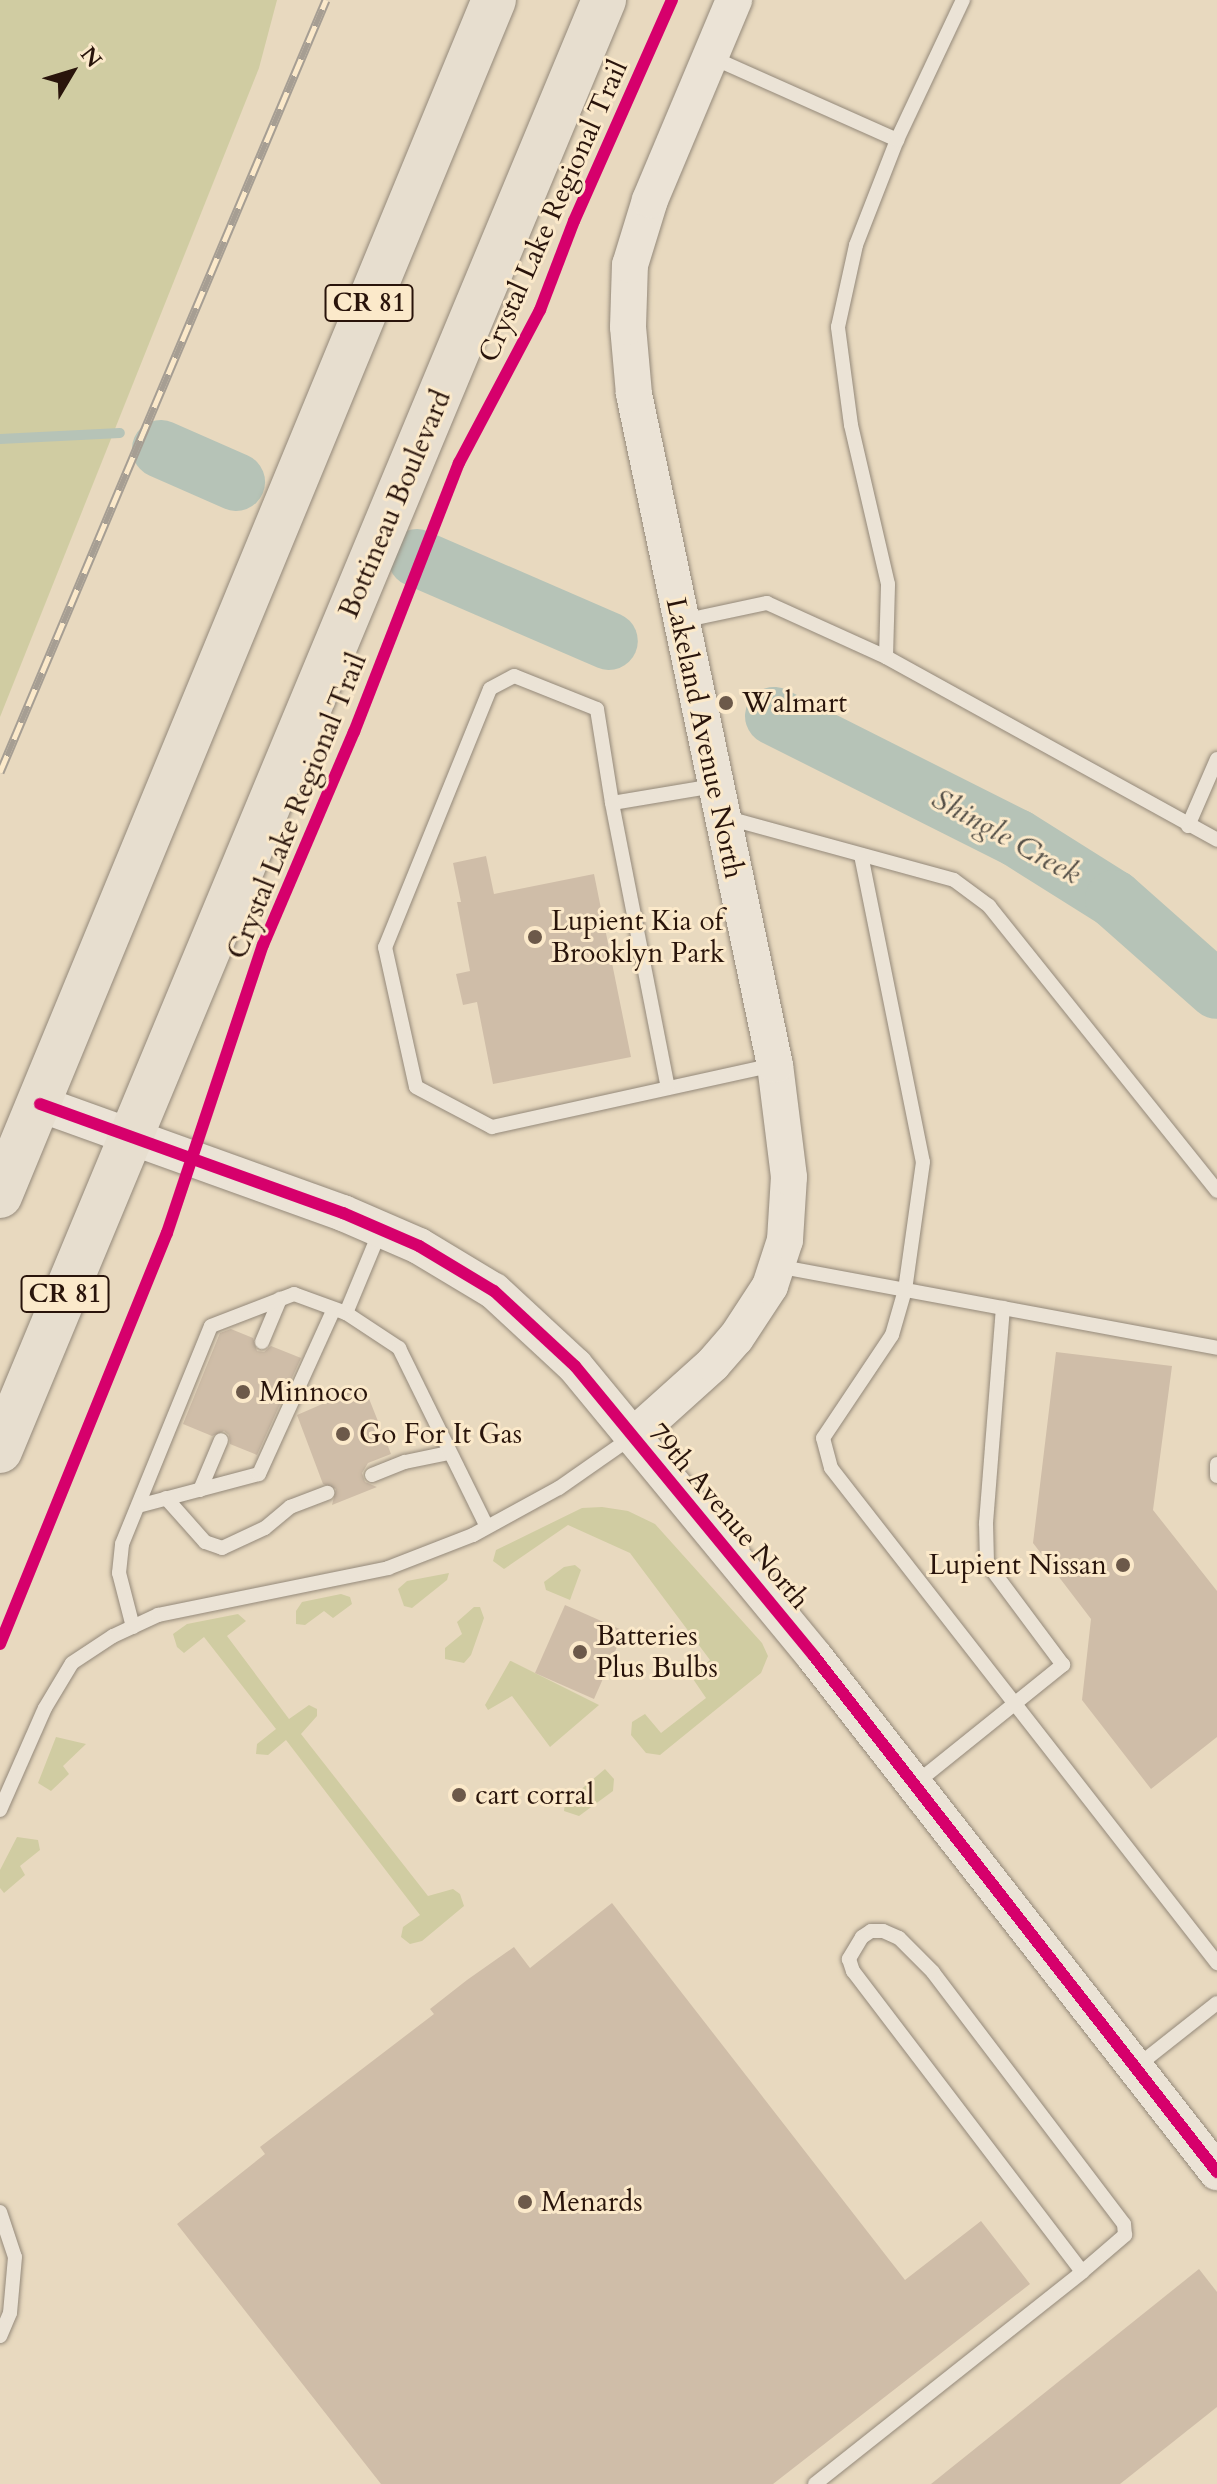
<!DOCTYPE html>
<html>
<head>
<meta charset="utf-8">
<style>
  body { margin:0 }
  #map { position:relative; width:1217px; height:2484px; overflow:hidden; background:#e8d9bf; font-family:Cardo,serif }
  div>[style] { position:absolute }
  .green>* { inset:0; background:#d0cca2 }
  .stream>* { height:10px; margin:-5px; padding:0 5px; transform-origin:5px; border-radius:5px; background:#b6c3b7 }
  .river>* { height:58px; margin:-29px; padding:0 29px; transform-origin:29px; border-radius:29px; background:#b6c3b7 }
  .building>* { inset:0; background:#cfbda8 }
  .roads { filter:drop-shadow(0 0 2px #94897a) drop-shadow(0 0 2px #94897a) }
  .service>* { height:14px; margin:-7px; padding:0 7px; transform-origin:7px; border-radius:7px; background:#ebe3d6 }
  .tertiary>* { height:36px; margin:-18px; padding:0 18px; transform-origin:18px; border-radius:18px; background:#ebe3d6 }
  .trunk>* { height:44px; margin:-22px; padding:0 22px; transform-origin:22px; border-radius:22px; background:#e7decf }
  .rail>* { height:9px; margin-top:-4.5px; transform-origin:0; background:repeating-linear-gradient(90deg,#fbe9ca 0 18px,#a69e93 0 36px); box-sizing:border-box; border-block:2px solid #a69e93 }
  .cycleway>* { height:12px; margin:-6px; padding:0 6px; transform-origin:6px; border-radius:6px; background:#d6006c }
  .dots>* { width:22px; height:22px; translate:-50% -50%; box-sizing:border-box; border:4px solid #fbe9ca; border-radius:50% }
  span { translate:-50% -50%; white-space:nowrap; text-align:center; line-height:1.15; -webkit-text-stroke:6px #fbe9ca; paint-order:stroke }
  .shield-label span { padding:2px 6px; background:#fbe9ca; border:2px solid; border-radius:6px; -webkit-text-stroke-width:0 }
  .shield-label { font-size:26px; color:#29140b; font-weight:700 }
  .street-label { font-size:28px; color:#29140b }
  .poi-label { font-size:28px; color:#29140b }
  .left { translate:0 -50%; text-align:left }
  .right { translate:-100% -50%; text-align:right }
  .water-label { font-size:30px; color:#534e46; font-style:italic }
  .north { position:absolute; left:32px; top:32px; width:80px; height:80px; -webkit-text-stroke:6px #fbe9ca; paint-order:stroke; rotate:52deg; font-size:22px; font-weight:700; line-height:32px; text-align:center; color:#29140b }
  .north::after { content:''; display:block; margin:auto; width:28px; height:36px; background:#29140b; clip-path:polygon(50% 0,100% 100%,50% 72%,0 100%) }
</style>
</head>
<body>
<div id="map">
  <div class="green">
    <i style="clip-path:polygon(0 0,277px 0,259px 68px,0 717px)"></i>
    <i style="clip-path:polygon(602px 1507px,628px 1511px,655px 1524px,762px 1643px,768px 1656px,761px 1673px,660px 1755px,646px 1753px,631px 1735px,632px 1722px,645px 1714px,661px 1733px,706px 1698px,691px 1676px,710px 1660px,630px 1553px,568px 1525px,504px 1569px,493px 1561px,496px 1550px,582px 1508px)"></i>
    <i style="clip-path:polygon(575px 1565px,581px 1570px,570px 1600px,546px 1590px,544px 1582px,564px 1567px)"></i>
    <i style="clip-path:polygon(449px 1573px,447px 1580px,412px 1608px,404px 1606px,398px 1589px,407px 1581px)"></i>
    <i style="clip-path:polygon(341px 1594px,350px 1597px,352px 1604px,333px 1618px,324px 1611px,305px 1625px,296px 1624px,296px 1611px,302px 1602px)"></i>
    <i style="clip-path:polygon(474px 1607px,480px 1607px,484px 1618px,471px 1655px,464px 1663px,445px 1659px,445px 1648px,462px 1634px,457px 1622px)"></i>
    <i style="clip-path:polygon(238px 1614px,246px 1621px,227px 1636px,289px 1719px,309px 1705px,317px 1709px,317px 1716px,301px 1734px,428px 1896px,453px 1889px,460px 1894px,464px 1906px,422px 1941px,410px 1944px,401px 1937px,403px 1927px,420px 1915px,286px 1740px,268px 1755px,256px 1754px,257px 1744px,276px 1729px,204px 1637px,184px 1653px,177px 1647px,173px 1634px,187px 1624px)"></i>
    <i style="clip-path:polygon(510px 1661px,511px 1661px,599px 1705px,550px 1747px,512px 1696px,488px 1710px,485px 1705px)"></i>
    <i style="clip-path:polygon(56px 1737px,86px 1744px,63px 1766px,69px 1774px,51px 1791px,38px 1783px)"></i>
    <i style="clip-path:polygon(605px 1769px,614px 1779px,613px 1791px,579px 1816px,564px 1811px,565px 1803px)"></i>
    <i style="clip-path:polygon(17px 1837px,38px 1840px,40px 1850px,20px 1866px,25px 1875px,4px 1893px,0 1888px,0 1870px)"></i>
  </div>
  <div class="stream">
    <i style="left:0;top:439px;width:120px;rotate:-2.9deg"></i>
  </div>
  <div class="river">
    <i style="left:161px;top:449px;width:82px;rotate:23.7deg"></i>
    <i style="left:417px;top:558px;width:209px;rotate:23.4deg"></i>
    <i style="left:774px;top:716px;width:272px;rotate:26.7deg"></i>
    <i style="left:1017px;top:838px;width:115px;rotate:32.2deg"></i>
    <i style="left:1114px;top:899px;width:137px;rotate:41.5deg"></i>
  </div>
  <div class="building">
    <i style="clip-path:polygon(486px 856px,494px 894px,594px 874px,631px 1057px,493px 1084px,477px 1002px,463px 1005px,456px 974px,470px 971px,457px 902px,461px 902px,453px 863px)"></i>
    <i style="clip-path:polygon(231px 1329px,253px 1338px,257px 1351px,264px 1352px,271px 1346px,301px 1358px,257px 1455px,230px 1444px,229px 1435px,224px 1431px,212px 1436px,183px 1424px,220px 1333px)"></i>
    <i style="clip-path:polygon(1056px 1352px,1172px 1366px,1153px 1510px,1217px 1591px,1217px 1737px,1151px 1789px,1082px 1700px,1091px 1619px,1033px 1543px)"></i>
    <i style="clip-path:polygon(364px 1386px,391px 1454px,368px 1463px,362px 1473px,365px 1482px,377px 1487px,332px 1505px,336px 1489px,323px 1484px,297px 1415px)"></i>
    <i style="clip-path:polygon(565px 1605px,624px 1631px,594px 1699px,535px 1673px)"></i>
    <i style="clip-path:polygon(612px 1903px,905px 2280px,981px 2221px,1030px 2284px,773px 2484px,381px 2484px,177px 2224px,265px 2154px,260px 2147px,434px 2014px,430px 2009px,467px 1980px,514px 1947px,530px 1968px)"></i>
    <i style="clip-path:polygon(1199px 2269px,1217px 2292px,1217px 2407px,1120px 2484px,931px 2484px)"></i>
  </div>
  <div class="roads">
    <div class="service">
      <i style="left:711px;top:57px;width:204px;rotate:24deg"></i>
      <i style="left:682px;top:621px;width:87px;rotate:-12deg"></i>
      <i style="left:767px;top:603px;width:131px;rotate:24.4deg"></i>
      <i style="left:886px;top:657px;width:378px;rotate:28.9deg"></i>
      <i style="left:886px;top:657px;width:73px;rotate:-88.4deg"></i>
      <i style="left:888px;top:584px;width:163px;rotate:-103.1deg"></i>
      <i style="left:851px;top:425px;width:99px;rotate:-97.6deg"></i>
      <i style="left:838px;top:327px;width:84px;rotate:-77.6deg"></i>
      <i style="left:856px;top:245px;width:113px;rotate:-68.7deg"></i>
      <i style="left:897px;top:140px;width:155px;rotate:-64.8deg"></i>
      <i style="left:714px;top:786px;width:103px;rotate:170.5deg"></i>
      <i style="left:612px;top:803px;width:95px;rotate:-99.1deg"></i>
      <i style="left:597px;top:709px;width:89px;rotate:-158.3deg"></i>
      <i style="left:514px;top:676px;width:27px;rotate:152deg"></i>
      <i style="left:490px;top:689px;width:279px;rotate:112.1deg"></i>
      <i style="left:385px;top:947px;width:143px;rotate:77.5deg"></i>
      <i style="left:416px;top:1087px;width:86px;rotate:27.8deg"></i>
      <i style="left:492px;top:1127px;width:289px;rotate:-12.4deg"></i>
      <i style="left:612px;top:803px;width:290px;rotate:78.9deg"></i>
      <i style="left:724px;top:817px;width:238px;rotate:15.3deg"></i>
      <i style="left:954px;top:880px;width:44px;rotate:36.6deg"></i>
      <i style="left:989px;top:906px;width:365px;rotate:51.3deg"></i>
      <i style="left:1188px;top:826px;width:73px;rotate:-66.6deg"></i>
      <i style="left:861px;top:855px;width:313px;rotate:78.6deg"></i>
      <i style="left:923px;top:1162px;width:129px;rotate:98deg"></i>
      <i style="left:905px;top:1290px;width:47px;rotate:106.1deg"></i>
      <i style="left:892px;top:1335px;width:124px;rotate:123.8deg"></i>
      <i style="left:823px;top:1438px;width:31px;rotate:75deg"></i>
      <i style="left:831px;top:1468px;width:628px;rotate:52.05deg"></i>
      <i style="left:776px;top:1266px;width:449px;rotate:10.5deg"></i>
      <i style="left:346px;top:1313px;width:91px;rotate:-67.4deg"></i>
      <i style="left:262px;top:1342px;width:47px;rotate:-67.3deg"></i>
      <i style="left:1217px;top:1464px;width:12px;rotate:90deg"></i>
      <i style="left:372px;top:1475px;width:35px;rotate:-22deg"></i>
      <i style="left:405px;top:1462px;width:45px;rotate:-11.6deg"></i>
      <i style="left:200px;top:1490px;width:54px;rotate:-67.2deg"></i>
      <i style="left:166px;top:1498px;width:59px;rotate:48.4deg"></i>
      <i style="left:205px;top:1542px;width:18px;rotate:19deg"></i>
      <i style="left:222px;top:1548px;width:47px;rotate:-24.9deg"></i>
      <i style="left:265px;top:1528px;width:33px;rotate:-40deg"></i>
      <i style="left:290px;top:1507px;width:40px;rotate:-21deg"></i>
      <i style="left:138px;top:1506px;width:125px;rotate:-14.8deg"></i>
      <i style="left:259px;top:1474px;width:181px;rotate:-65.6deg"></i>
      <i style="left:133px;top:1627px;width:56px;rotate:-104.5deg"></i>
      <i style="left:119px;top:1573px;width:29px;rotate:-84deg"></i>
      <i style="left:122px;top:1544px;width:235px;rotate:-67.8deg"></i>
      <i style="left:211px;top:1326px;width:89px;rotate:-21.1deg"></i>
      <i style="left:294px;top:1294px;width:55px;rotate:20.1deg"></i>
      <i style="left:346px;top:1313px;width:64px;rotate:33.4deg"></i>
      <i style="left:399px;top:1348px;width:199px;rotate:63.8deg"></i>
      <i style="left:916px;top:1783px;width:189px;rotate:-38.8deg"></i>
      <i style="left:1063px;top:1665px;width:127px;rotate:-126.7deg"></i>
      <i style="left:987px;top:1563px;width:40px;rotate:-91.4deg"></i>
      <i style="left:986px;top:1523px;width:216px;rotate:-85.5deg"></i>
      <i style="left:0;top:1810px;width:111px;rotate:-66.2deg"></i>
      <i style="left:45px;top:1708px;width:52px;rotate:-59deg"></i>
      <i style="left:72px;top:1663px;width:49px;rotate:-33.4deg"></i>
      <i style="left:113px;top:1636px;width:50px;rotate:-25deg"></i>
      <i style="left:158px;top:1615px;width:235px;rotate:-11.5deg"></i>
      <i style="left:388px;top:1568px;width:91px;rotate:-21.2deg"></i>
      <i style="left:473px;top:1535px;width:98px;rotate:-28.7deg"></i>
      <i style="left:559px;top:1488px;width:89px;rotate:-34.9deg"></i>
      <i style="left:1136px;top:2067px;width:103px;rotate:-38.3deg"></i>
      <i style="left:0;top:2212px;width:47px;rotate:71.6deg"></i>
      <i style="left:15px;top:2257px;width:56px;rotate:95.1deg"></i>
      <i style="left:10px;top:2313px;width:25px;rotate:113deg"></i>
      <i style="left:815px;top:2484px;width:341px;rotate:-38.4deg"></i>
      <i style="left:1082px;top:2272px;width:57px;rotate:-40.7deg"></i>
      <i style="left:1125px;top:2235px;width:11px;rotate:-95deg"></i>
      <i style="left:1124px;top:2224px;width:316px;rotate:-127.2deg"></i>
      <i style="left:933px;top:1972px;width:48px;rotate:-135deg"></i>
      <i style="left:899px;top:1938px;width:17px;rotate:-156deg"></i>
      <i style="left:883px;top:1931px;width:12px;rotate:180deg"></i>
      <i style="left:871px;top:1931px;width:11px;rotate:146deg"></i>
      <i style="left:862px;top:1937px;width:26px;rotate:121deg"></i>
      <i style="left:849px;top:1959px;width:13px;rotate:72deg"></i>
      <i style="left:853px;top:1971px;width:378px;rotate:52.7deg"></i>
    </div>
    <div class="tertiary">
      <i style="left:40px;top:1104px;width:322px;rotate:19.8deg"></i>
      <i style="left:343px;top:1213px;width:83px;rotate:23.5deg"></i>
      <i style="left:419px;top:1246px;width:87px;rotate:31deg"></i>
      <i style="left:494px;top:1291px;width:110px;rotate:42.8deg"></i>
      <i style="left:575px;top:1366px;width:376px;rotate:50.5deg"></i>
      <i style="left:814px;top:1656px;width:655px;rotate:52.01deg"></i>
      <i style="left:632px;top:1437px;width:109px;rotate:-42deg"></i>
      <i style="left:713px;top:1364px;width:35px;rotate:-49deg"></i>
      <i style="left:736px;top:1338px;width:62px;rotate:-56.8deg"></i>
      <i style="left:770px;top:1286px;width:48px;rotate:-71.9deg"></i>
      <i style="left:785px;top:1240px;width:63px;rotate:-86.4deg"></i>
      <i style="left:789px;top:1177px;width:113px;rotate:-97.1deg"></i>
      <i style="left:775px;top:1065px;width:686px;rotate:-101.87deg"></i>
      <i style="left:634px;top:394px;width:67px;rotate:-95.1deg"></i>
      <i style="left:628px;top:327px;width:62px;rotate:-88.2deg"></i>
      <i style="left:630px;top:265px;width:68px;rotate:-72.9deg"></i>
      <i style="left:650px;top:200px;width:217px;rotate:-67.2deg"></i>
    </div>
    <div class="trunk">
      <i style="left:0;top:1196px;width:1294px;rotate:-67.56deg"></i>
      <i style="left:0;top:1451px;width:1572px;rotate:-67.4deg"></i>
    </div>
  </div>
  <div class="rail">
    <i style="left:0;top:772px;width:838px;rotate:-67.11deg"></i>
  </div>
  <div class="cycleway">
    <i style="left:40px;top:1104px;width:322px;rotate:19.8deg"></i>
    <i style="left:343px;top:1213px;width:83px;rotate:23.5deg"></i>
    <i style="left:419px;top:1246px;width:87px;rotate:31deg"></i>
    <i style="left:494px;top:1291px;width:110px;rotate:42.8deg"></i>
    <i style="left:575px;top:1366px;width:376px;rotate:50.5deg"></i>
    <i style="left:814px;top:1656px;width:655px;rotate:52.01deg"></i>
    <i style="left:0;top:1644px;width:444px;rotate:-67.9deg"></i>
    <i style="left:167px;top:1233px;width:304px;rotate:-71.6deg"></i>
    <i style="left:263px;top:945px;width:232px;rotate:-66.9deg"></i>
    <i style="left:354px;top:732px;width:289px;rotate:-68.7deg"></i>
    <i style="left:459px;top:463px;width:173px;rotate:-62.1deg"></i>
    <i style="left:540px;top:310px;width:95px;rotate:-69.1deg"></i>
    <i style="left:574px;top:221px;width:242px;rotate:-66.1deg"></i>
  </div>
  <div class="dots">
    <i style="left:726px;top:703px;background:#6c594a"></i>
    <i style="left:535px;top:937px;background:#6c594a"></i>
    <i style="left:243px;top:1392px;background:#6c594a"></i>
    <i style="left:343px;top:1434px;background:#6c594a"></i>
    <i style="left:1123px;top:1565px;background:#6c594a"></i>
    <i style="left:580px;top:1652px;background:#6c594a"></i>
    <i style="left:459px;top:1795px;background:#6c594a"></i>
    <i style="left:525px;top:2202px;background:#6c594a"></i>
  </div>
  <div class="shield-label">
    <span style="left:369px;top:303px">CR 81</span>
    <span style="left:65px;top:1294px">CR 81</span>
  </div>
  <div class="street-label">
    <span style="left:553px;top:211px;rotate:-66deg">Crystal Lake Regional Trail</span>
    <span style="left:395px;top:504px;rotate:-67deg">Bottineau Boulevard</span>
    <span style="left:705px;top:738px;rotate:78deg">Lakeland Avenue North</span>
    <span style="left:297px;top:806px;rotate:-68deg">Crystal Lake Regional Trail</span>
    <span style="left:729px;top:1516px;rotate:50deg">79th Avenue North</span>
  </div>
  <div class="poi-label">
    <span class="left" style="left:742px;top:703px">Walmart</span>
    <span class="left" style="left:551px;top:937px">Lupient Kia of<br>Brooklyn Park</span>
    <span class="left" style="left:259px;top:1392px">Minnoco</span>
    <span class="left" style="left:359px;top:1434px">Go For It Gas</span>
    <span class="right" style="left:1107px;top:1565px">Lupient Nissan</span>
    <span class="left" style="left:596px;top:1652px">Batteries<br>Plus Bulbs</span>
    <span class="left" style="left:475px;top:1795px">cart corral</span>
    <span class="left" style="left:541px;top:2202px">Menards</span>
  </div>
  <div class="water-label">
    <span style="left:1006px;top:837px;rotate:29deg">Shingle Creek</span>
  </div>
  <div class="north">N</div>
</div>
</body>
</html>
